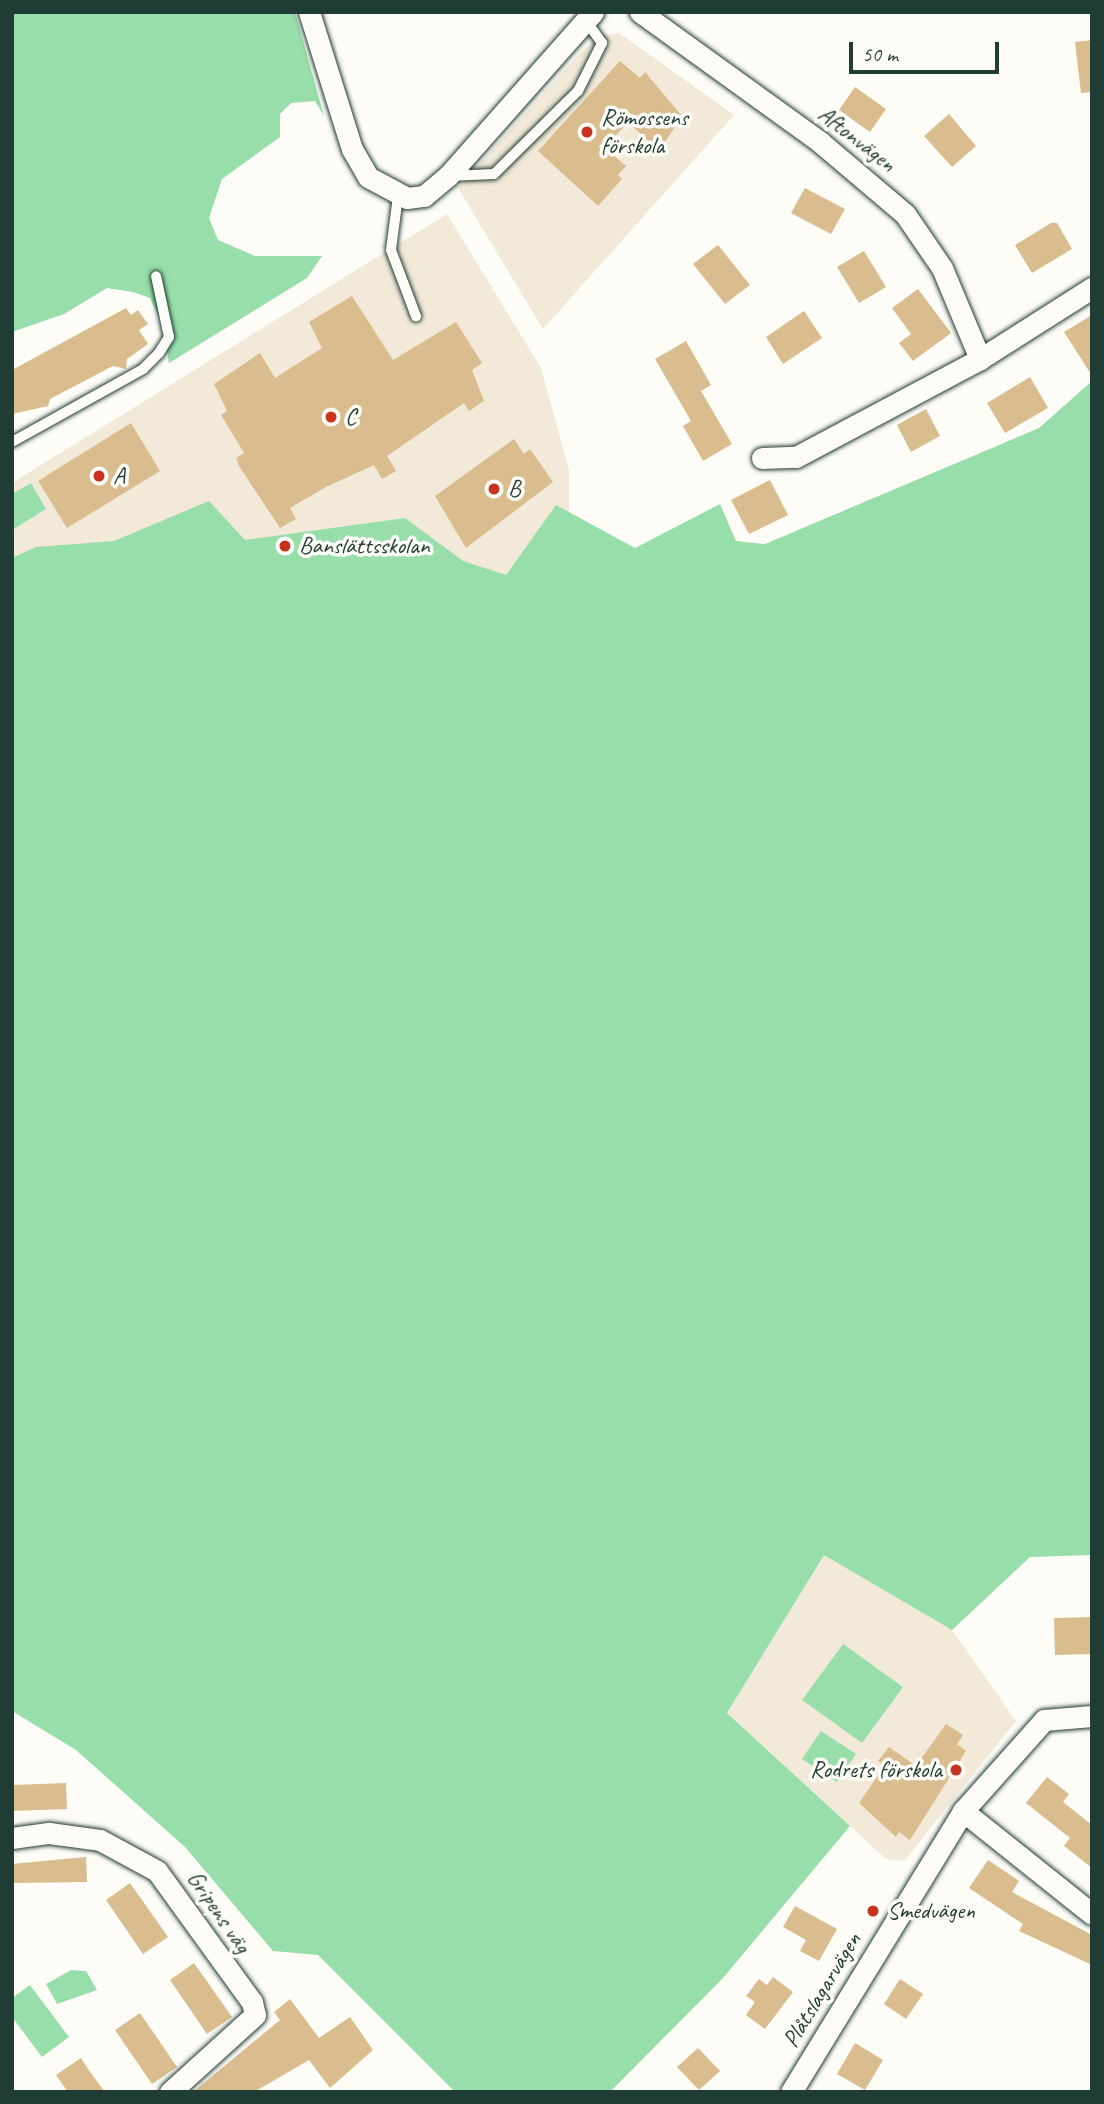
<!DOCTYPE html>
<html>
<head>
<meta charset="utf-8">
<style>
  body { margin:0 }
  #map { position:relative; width:1104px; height:2104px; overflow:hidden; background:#fdfcf7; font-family:Caveat,sans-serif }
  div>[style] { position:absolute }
  .built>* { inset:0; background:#f2e9d8 }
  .green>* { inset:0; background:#98deab }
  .building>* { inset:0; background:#d9bd8e }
  .roads { filter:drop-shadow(0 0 2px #1f3d34) drop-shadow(0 0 2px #1f3d34) }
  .lane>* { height:10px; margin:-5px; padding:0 5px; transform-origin:5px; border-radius:5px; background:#fdfcf7 }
  .street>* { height:21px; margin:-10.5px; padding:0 10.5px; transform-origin:10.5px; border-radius:10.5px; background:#fdfcf7 }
  .dots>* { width:19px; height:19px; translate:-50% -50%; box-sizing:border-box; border:4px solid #fdfcf7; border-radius:50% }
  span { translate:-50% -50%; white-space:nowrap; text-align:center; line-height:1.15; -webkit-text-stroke:7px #fdfcf7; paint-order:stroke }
  .poi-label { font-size:24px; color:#1f3d34 }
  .left { translate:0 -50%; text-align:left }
  .right { translate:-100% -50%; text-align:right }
  .street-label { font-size:24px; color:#1f3d34 }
  .frame { position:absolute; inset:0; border:14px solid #1f3d34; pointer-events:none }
  .scale { position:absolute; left:849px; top:42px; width:150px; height:32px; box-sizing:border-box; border:4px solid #1f3d34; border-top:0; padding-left:9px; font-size:21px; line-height:24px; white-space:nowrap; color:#1f3d34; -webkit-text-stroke:5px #fdfcf7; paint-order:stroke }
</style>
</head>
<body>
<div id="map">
  <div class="built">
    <i style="clip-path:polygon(619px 33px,734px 115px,543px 329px,458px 188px,578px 55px,598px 37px)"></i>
    <i style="clip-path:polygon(447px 214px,541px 368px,569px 470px,569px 526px,505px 620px,12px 608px,12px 483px)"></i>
    <i style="clip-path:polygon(824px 1554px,952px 1630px,1016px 1721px,904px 1861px,886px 1859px,727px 1713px)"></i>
  </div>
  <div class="green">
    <i style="clip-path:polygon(12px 12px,295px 12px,324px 116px,315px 101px,291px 103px,280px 114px,280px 137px,222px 179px,209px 218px,218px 240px,255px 256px,322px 256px,307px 278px,169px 363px,161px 321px,150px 298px,133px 292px,107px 288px,64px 314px,12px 332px)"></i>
    <i style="clip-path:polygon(1092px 381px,1092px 1555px,1030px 1557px,952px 1630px,824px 1555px,727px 1713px,850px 1826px,723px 1978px,610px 2092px,455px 2092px,318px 1955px,273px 1951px,185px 1847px,76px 1750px,12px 1711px,12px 558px,36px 547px,114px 541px,209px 501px,245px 540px,405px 518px,463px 561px,506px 575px,556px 505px,635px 548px,720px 504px,736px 541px,765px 544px,1039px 428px)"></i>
    <i style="clip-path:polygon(31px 483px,46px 509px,12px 530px,12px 494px)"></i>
    <i style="clip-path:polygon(843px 1644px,903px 1687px,862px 1743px,802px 1700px)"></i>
    <i style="clip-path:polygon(821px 1731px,856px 1754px,837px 1782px,802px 1759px)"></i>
    <i style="clip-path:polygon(71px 1970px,86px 1971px,97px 1990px,57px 2004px,46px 1984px)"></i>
    <i style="clip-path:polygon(30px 1985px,69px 2037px,42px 2057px,12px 2017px,12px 1998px)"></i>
  </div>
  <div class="building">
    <i style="clip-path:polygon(1092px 40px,1092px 92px,1081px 93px,1075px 42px)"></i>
    <i style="clip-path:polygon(620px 61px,640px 78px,645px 72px,682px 116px,659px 151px,628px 122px,605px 148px,626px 166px,618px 175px,622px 179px,598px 206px,538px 151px)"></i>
    <i style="clip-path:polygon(855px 87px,886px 109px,870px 132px,839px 110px)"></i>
    <i style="clip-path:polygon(949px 114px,976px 146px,952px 167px,924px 136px)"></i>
    <i style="clip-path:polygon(805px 188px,845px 209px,831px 234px,791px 213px)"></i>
    <i style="clip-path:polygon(1051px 223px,1057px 223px,1072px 249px,1032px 273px,1015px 245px)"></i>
    <i style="clip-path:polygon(718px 245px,750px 285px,725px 304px,693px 264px)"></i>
    <i style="clip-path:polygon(864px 251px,886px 287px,859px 303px,837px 267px)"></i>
    <i style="clip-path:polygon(918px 289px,951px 333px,913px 361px,899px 343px,911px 334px,892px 308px)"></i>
    <i style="clip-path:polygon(352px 296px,393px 360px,456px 322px,482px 363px,472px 370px,484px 401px,469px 411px,464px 403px,387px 456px,396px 471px,382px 479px,374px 465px,326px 487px,290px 508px,296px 519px,280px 528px,239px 466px,236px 458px,244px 453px,221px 415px,227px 411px,214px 384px,260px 353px,275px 378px,322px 348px,309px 322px)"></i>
    <i style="clip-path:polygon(126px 308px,131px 315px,138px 310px,148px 324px,139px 330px,148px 344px,127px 359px,126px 369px,113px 366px,50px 399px,48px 406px,12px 414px,12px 370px)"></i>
    <i style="clip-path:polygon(804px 311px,822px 338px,783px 364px,766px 337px)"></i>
    <i style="clip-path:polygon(1092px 315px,1092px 376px,1064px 332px)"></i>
    <i style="clip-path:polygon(686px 341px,711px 385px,701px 391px,732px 444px,703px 461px,683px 426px,691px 421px,655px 359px)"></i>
    <i style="clip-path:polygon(1030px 377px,1048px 408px,1005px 433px,987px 403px)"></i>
    <i style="clip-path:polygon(926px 409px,940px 436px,911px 452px,897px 425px)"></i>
    <i style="clip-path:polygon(131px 423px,160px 471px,67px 528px,38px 481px)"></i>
    <i style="clip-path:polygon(514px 439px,524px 454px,530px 449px,553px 482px,466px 548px,435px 496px)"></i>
    <i style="clip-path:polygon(770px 480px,788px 515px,749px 534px,731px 500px)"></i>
    <i style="clip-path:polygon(1092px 1617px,1092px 1654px,1055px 1655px,1054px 1618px)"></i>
    <i style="clip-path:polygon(946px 1724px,963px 1735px,957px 1744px,966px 1751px,910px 1840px,899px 1832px,896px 1837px,859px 1803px,885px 1765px,878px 1761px,889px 1747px,916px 1766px)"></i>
    <i style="clip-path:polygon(1047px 1777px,1069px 1794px,1063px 1802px,1092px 1825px,1092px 1868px,1064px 1846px,1070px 1838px,1026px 1803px)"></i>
    <i style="clip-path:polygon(66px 1783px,67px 1809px,12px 1811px,12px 1785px)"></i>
    <i style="clip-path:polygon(86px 1857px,87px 1882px,12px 1883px,12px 1864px)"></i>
    <i style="clip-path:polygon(988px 1860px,1019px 1881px,1012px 1892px,1092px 1935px,1092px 1965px,1019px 1931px,1023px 1924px,969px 1888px)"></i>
    <i style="clip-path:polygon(130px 1883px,168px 1937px,143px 1954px,106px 1900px)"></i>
    <i style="clip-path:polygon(795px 1906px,837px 1929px,819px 1961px,800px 1951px,806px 1940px,783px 1927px)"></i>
    <i style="clip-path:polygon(194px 1963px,232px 2017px,207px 2034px,170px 1980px)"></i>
    <i style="clip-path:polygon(773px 1977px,793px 1992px,765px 2029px,746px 2015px,755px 2002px,746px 1996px,759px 1979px,767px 1985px)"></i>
    <i style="clip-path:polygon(900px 1979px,923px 1994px,906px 2019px,884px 2004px)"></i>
    <i style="clip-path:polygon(290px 1999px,319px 2038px,350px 2017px,373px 2050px,330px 2088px,309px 2060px,254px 2092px,193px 2092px,280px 2020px,274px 2012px)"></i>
    <i style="clip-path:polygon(140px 2013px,177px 2067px,152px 2084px,115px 2030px)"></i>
    <i style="clip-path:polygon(855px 2043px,883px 2060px,865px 2090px,837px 2074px)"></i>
    <i style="clip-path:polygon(698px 2048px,720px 2071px,699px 2090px,677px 2067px)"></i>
    <i style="clip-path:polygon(81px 2058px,90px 2072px,105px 2092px,68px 2092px,56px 2075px)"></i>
  </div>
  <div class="roads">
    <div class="lane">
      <i style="left:448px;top:176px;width:46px;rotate:-2.5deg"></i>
      <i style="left:494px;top:174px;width:118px;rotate:-44.7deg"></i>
      <i style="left:578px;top:91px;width:54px;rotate:-63.4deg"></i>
      <i style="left:602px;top:43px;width:29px;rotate:-126deg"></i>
      <i style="left:398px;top:196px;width:54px;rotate:97.4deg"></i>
      <i style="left:391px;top:250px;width:71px;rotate:69.3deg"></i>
      <i style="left:12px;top:442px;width:150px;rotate:-29.1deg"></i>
      <i style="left:143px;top:369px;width:23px;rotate:-45deg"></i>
      <i style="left:159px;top:353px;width:19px;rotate:-58deg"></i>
      <i style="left:169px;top:337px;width:62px;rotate:-102deg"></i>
    </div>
    <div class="street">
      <i style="left:309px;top:12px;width:144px;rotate:72.6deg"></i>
      <i style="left:352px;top:149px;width:32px;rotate:60deg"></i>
      <i style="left:368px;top:177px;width:44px;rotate:28.3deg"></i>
      <i style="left:407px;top:198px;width:17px;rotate:-7deg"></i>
      <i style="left:424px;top:196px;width:31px;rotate:-40deg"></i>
      <i style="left:448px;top:176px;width:219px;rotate:-48.5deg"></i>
      <i style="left:640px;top:12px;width:222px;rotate:35.8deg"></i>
      <i style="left:820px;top:142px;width:111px;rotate:40.3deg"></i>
      <i style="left:905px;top:214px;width:65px;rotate:55.6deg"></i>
      <i style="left:942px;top:268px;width:99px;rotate:67.3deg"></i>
      <i style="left:980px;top:359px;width:133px;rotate:-32.4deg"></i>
      <i style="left:762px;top:458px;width:34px;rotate:-2deg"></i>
      <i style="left:796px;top:457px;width:208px;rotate:-28deg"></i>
      <i style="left:963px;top:1811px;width:165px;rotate:38.6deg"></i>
      <i style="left:12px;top:1838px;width:37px;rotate:-8deg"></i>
      <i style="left:49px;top:1833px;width:51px;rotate:7.8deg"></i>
      <i style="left:100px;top:1840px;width:65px;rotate:28.5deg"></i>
      <i style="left:157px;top:1871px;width:162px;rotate:54.1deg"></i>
      <i style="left:252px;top:2002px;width:13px;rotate:77deg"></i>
      <i style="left:255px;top:2015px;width:115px;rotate:137.8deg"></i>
      <i style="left:791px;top:2092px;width:329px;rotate:-58.5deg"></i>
      <i style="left:963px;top:1811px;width:122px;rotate:-48.3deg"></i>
      <i style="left:1044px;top:1720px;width:48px;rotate:-4.8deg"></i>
    </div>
  </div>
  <div class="dots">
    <i style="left:587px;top:132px;background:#c8321e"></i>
    <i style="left:331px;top:417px;background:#c8321e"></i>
    <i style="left:99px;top:476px;background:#c8321e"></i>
    <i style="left:494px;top:489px;background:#c8321e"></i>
    <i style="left:285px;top:546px;background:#c8321e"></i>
    <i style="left:956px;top:1770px;background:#c8321e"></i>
    <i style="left:873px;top:1911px;background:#c8321e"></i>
  </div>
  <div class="poi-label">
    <span class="left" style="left:601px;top:132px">Römossens<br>förskola</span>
    <span class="left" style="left:345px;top:417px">C</span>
    <span class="left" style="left:113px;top:476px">A</span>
    <span class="left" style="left:508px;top:489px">B</span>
    <span class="left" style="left:299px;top:546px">Banslättsskolan</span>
    <span class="right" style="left:942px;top:1770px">Rodrets förskola</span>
    <span class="left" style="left:887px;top:1911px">Smedvägen</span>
  </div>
  <div class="street-label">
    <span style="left:857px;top:139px;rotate:38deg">Aftonvägen</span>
    <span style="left:219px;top:1912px;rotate:56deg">Gripens väg</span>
    <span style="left:822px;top:1990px;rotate:-59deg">Plåtslagarvägen</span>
  </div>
  <div class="frame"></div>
  <div class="scale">50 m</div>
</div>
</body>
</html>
